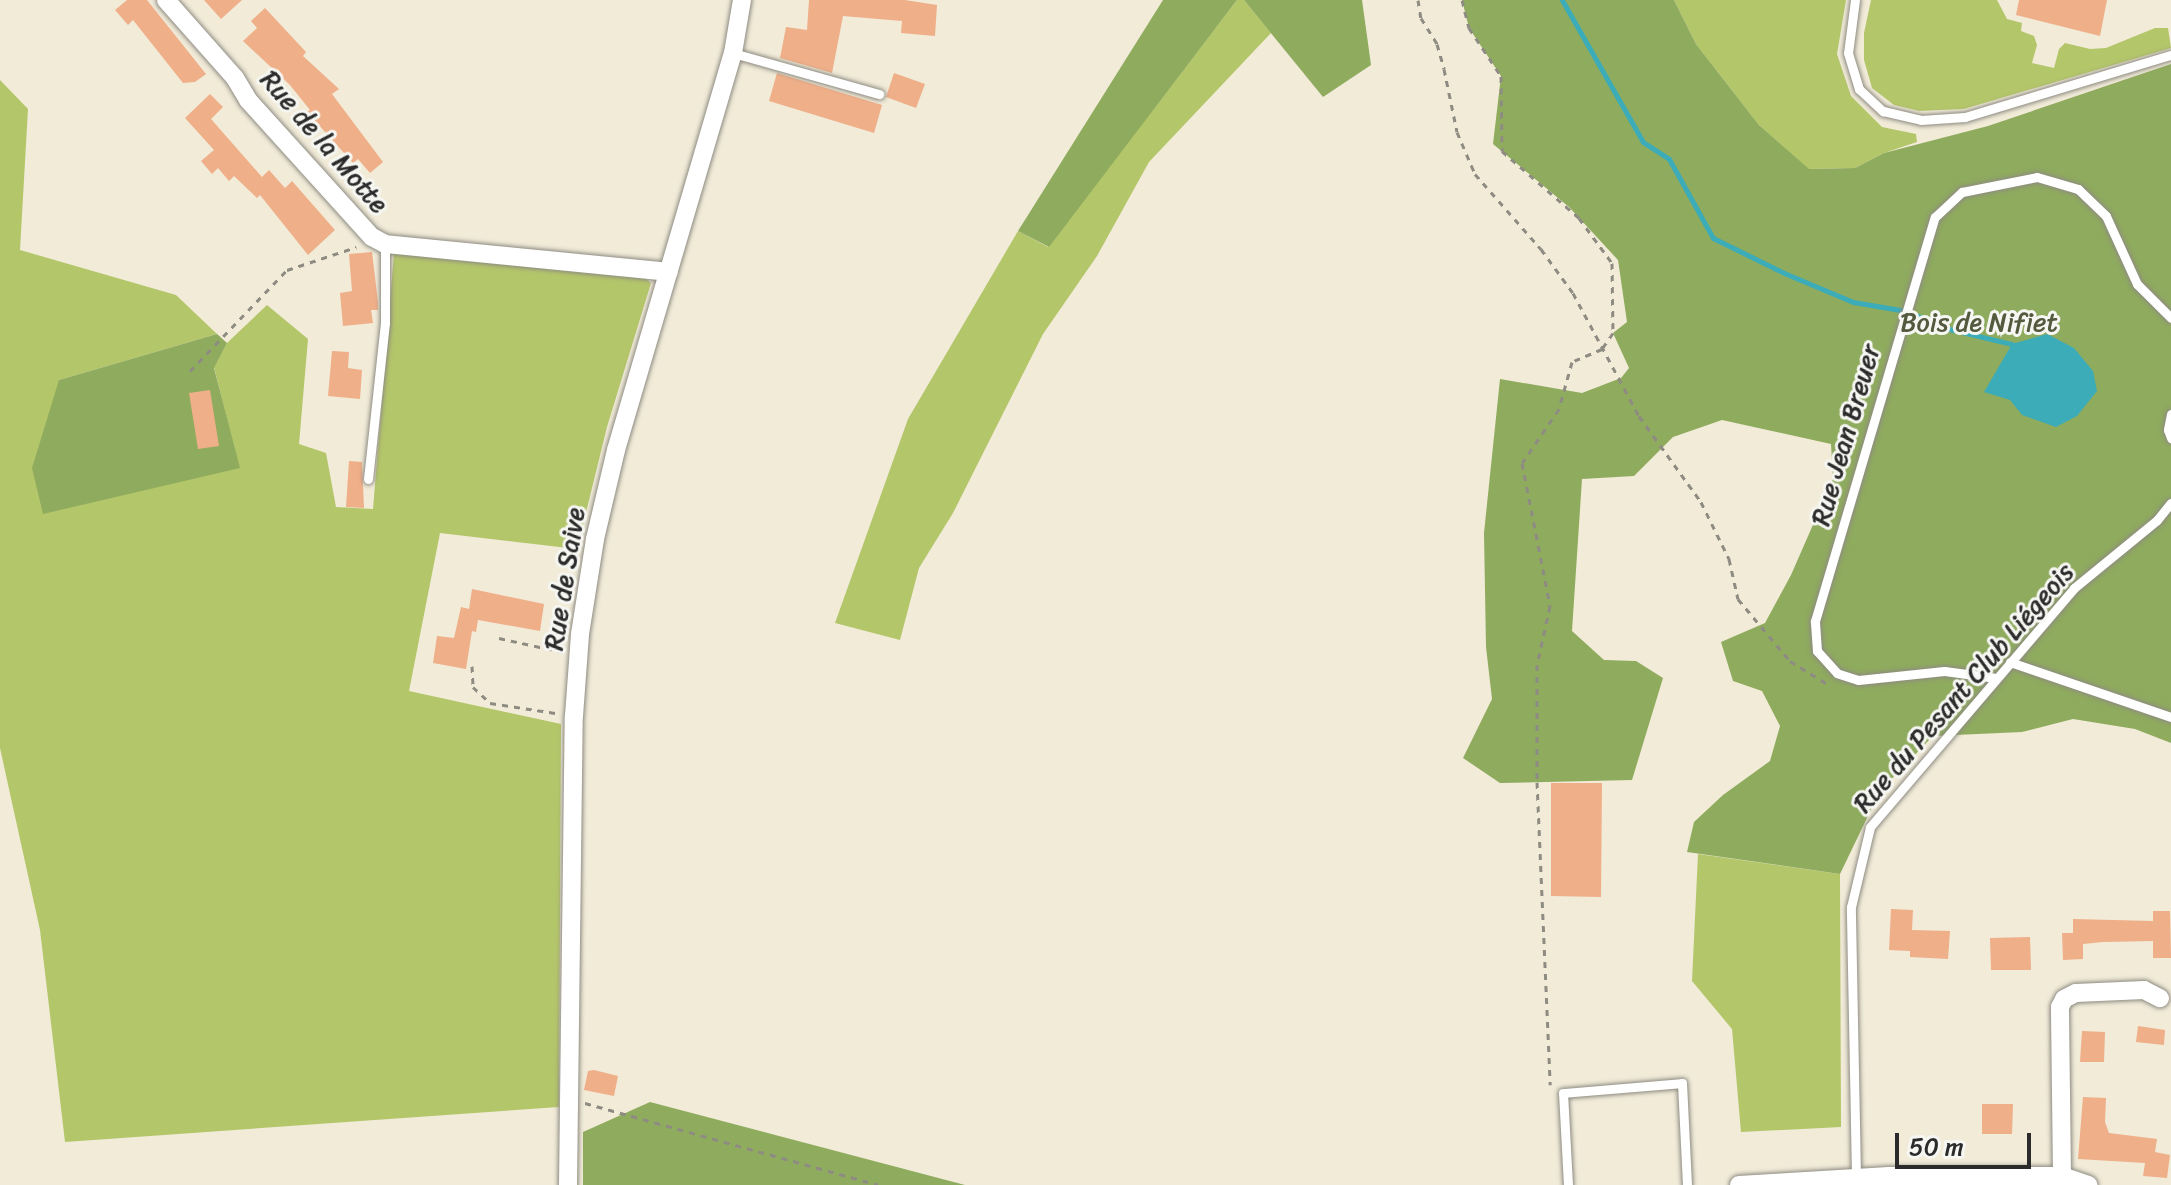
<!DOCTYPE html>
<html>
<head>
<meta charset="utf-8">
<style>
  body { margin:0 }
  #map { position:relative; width:2171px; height:1185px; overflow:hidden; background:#f1ebd8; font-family:Sriracha,sans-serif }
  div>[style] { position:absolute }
  .green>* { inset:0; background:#b4c66a }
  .forest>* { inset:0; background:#8fab5e }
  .water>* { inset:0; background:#3cacb9 }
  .stream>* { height:5px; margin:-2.5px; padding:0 2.5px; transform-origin:2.5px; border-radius:2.5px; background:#3cacb9 }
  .building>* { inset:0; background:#efaf89 }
  .path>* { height:3px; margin-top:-1.5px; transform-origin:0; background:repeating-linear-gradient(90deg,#8e8b82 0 6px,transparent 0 12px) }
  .roads { filter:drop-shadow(0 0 2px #8e8b82) drop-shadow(0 0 2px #8e8b82) }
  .lane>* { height:9px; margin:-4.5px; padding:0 4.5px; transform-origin:4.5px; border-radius:4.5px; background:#fff }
  .street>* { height:18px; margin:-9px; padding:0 9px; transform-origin:9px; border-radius:9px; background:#fff }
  span { translate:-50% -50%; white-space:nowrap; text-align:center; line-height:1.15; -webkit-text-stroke:6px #f6f6f2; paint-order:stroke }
  .street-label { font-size:26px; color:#2b2b2b }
  .park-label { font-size:26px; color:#545a3e }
  .scale { position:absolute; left:1895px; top:1133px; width:136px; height:36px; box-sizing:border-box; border:4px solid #2b2b2b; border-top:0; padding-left:10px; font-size:24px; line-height:28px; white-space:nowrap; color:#2b2b2b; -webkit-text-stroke:6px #f6f6f2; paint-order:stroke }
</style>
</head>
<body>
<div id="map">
  <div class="green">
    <i style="clip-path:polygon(1237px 0,1244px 0,1271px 33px,1149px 162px,1097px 256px,1043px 334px,953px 513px,919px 568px,900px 640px,835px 623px,908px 419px,1018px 231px,1048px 247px)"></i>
    <i style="clip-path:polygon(1674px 0,1846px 0,1837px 54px,1851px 96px,1882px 127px,1916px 134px,1917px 142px,1884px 153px,1855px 168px,1808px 169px,1759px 125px,1696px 44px)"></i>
    <i style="clip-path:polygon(1871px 0,1997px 0,2007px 19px,2022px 23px,2021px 31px,2034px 36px,2037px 45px,2032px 63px,2054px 68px,2059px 49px,2065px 43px,2090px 49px,2106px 48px,2155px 28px,2168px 28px,2171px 48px,1964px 109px,1919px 111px,1894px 105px,1872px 88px,1864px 60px,1864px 33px)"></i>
    <i style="clip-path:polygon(0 80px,28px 109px,20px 250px,176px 295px,217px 334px,59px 380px,239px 468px,214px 367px,227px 343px,267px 305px,308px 339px,299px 444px,326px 453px,336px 507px,373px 509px,394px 253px,643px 276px,651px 283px,607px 427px,577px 549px,440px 533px,409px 691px,561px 724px,559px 1107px,65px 1142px,40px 930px,0 748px)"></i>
    <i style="clip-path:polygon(1698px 854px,1840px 874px,1841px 1127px,1741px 1132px,1732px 1029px,1692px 981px)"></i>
  </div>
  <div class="forest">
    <i style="clip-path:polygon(1163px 0,1237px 0,1049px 247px,1018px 231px)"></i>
    <i style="clip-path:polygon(1244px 0,1362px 0,1371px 65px,1323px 97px)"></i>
    <i style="clip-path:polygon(1462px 0,1674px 0,1696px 44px,1759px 125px,1809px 169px,1855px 168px,1884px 153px,1988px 126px,2171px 64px,2171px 743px,2135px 729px,2073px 719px,2022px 732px,1933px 736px,1880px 791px,1840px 874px,1687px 852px,1694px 822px,1723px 795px,1770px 761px,1780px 726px,1762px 691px,1733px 681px,1721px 642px,1765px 623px,1791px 575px,1833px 479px,1831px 444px,1722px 420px,1673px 437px,1634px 476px,1582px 479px,1572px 631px,1604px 660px,1636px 661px,1663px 678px,1632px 780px,1500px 783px,1463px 758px,1492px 699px,1486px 647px,1484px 533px,1500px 379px,1582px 393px,1621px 378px,1629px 368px,1613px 333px,1627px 322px,1618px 260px,1569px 207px,1493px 144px,1501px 76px,1469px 28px)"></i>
    <i style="clip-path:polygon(217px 334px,227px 343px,214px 368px,240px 468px,43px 514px,32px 468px,59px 380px)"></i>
    <i style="clip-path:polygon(650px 1102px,965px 1185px,583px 1185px,583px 1132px)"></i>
  </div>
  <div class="water">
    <i style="clip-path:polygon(2047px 334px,2074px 348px,2093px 371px,2097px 391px,2077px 416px,2056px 427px,2022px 415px,2010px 400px,1984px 392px,2012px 344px)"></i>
  </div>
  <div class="stream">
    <i style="left:1562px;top:0;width:163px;rotate:60.3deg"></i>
    <i style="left:1643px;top:142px;width:31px;rotate:33deg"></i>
    <i style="left:1669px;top:159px;width:90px;rotate:60.9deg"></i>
    <i style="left:1713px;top:238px;width:79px;rotate:26.2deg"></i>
    <i style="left:1784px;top:273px;width:75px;rotate:22.8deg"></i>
    <i style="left:1853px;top:302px;width:54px;rotate:9.6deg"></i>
    <i style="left:1906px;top:311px;width:47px;rotate:22.7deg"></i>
    <i style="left:1949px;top:329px;width:65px;rotate:13.4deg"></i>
  </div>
  <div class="building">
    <i style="clip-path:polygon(127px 0,147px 0,206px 74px,195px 82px,183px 83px,133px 20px,128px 25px,115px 10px)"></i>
    <i style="clip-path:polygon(204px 0,242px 0,221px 19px)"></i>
    <i style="clip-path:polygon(809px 0,905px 0,937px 5px,935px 36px,901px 33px,902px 21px,843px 16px,832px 73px,780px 58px,786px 27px,807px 30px)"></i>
    <i style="clip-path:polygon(2019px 0,2107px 0,2100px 36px,2016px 15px)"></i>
    <i style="clip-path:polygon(265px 8px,306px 52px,303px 56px,339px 89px,332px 94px,383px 162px,370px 173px,358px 159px,353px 163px,307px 112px,310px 110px,290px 85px,243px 41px,257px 28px,251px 21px)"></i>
    <i style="clip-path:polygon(777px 73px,882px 105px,874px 133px,769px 101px)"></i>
    <i style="clip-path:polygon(894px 73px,925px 84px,916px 108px,886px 97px)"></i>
    <i style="clip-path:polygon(210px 94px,223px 107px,211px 119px,262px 177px,269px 170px,285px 188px,292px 181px,335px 230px,308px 255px,260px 195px,257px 198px,234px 176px,229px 181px,218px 168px,212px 174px,201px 161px,214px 150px,185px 118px)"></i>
    <i style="clip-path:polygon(372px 252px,378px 302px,378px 310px,371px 310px,373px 323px,343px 326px,340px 293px,352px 291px,349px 254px)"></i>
    <i style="clip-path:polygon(332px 351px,349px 352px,348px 368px,362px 370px,360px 399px,328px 396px)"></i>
    <i style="clip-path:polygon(210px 390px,219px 446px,198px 449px,189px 393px)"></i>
    <i style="clip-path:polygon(349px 461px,362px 462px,364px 508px,346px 507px)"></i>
    <i style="clip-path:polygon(472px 589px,544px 604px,540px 631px,478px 620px,476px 632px,472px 631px,466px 669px,433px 663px,437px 636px,454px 638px,461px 607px,469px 609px)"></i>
    <i style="clip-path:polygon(1551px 783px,1602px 783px,1601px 897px,1551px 896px)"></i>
    <i style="clip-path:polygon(1891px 909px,1913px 910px,1912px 930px,1950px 931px,1948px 959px,1910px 957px,1910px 951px,1889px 950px)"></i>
    <i style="clip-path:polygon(2153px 911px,2170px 911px,2171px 958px,2153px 958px,2153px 941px,2103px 942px,2083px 944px,2083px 959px,2063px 960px,2062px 933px,2073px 933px,2073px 919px,2153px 921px)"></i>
    <i style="clip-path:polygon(2030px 937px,2031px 970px,1991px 970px,1990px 938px)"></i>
    <i style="clip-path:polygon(2138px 1026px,2165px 1030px,2164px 1045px,2136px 1042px)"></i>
    <i style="clip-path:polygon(2082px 1031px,2105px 1032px,2104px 1062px,2080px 1062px)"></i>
    <i style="clip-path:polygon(594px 1070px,618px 1076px,614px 1096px,584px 1090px,588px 1071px)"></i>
    <i style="clip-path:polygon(2083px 1097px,2106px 1098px,2105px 1122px,2109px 1133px,2157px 1139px,2155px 1152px,2170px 1155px,2167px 1178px,2143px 1176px,2145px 1163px,2078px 1159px)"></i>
    <i style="clip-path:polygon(1982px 1104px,2013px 1104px,2012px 1134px,1982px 1134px)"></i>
  </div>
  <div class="path">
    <i style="left:1418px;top:0;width:18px;rotate:81deg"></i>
    <i style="left:1421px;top:18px;width:31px;rotate:58deg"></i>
    <i style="left:1437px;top:44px;width:26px;rotate:74deg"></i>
    <i style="left:1444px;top:69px;width:64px;rotate:78.3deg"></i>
    <i style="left:1457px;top:132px;width:46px;rotate:66.8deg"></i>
    <i style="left:1475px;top:174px;width:100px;rotate:48.7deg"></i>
    <i style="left:1541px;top:249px;width:54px;rotate:54deg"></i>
    <i style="left:1573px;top:293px;width:140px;rotate:61.8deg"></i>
    <i style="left:1639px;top:416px;width:106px;rotate:54.2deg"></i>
    <i style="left:1701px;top:502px;width:64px;rotate:63.8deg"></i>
    <i style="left:1729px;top:559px;width:41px;rotate:77.3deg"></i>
    <i style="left:1738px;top:599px;width:81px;rotate:50deg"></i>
    <i style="left:1790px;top:661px;width:46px;rotate:31.6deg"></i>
    <i style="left:1462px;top:0;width:29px;rotate:76deg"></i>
    <i style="left:1469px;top:28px;width:58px;rotate:56.3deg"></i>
    <i style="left:1501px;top:76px;width:75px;rotate:89.2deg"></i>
    <i style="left:1502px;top:151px;width:102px;rotate:41deg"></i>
    <i style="left:1579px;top:218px;width:56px;rotate:53.7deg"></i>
    <i style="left:1612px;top:263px;width:70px;rotate:89.2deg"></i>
    <i style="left:1613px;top:333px;width:19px;rotate:125deg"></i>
    <i style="left:1602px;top:349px;width:33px;rotate:157deg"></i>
    <i style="left:1572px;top:362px;width:49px;rotate:105.5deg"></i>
    <i style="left:1559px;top:409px;width:65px;rotate:124.4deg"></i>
    <i style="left:1522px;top:463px;width:146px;rotate:78.9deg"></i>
    <i style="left:1550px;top:606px;width:60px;rotate:102.4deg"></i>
    <i style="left:1537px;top:665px;width:117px;rotate:90deg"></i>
    <i style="left:1537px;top:782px;width:303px;rotate:87.5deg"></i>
    <i style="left:190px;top:371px;width:140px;rotate:-46.2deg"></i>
    <i style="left:287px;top:270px;width:73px;rotate:-18.4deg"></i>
    <i style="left:499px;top:638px;width:65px;rotate:12.5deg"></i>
    <i style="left:472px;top:666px;width:21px;rotate:87deg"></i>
    <i style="left:473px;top:687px;width:23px;rotate:43deg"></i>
    <i style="left:490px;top:703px;width:66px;rotate:8.7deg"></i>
    <i style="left:585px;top:1103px;width:304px;rotate:15.6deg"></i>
  </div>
  <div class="roads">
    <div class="lane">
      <i style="left:1855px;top:0;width:53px;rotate:97.5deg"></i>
      <i style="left:1848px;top:53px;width:38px;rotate:73deg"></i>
      <i style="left:1859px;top:89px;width:33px;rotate:43deg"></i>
      <i style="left:1883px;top:111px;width:39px;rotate:13deg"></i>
      <i style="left:1921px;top:120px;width:44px;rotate:-3.9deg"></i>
      <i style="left:1965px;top:117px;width:215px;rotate:-16.8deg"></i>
      <i style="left:733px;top:53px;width:152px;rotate:15.7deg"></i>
      <i style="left:2171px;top:414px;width:16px;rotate:101deg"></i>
      <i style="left:2168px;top:430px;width:9px;rotate:69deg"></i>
      <i style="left:368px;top:479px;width:157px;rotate:-83.8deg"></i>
      <i style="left:385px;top:323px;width:79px;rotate:-90deg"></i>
      <i style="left:2010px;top:662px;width:170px;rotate:18.9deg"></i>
      <i style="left:1996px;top:678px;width:52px;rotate:-172.3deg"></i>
      <i style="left:1944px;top:671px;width:86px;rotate:174deg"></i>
      <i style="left:1858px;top:680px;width:22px;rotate:-162deg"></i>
      <i style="left:1837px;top:673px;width:30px;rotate:-132deg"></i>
      <i style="left:1817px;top:651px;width:30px;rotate:-94deg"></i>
      <i style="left:1815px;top:621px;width:421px;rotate:-73.5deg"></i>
      <i style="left:1935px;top:217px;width:37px;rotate:-43deg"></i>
      <i style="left:1962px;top:192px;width:76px;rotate:-11.3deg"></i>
      <i style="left:2037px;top:177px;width:43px;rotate:16.3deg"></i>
      <i style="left:2078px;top:189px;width:39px;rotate:44deg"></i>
      <i style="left:2106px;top:216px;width:75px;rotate:65.5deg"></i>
      <i style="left:2137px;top:284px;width:48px;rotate:45deg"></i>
      <i style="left:1856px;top:1176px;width:269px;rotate:-91.1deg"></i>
      <i style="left:1851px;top:907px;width:82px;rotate:-76.6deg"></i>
      <i style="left:1870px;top:827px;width:314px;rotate:-49.5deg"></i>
      <i style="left:2074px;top:588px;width:107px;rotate:-39.3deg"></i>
      <i style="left:2157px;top:520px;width:22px;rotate:-51deg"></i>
      <i style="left:1568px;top:1185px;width:92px;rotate:-93.1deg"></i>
      <i style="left:1563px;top:1093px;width:119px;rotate:-4.8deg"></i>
      <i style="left:1682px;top:1083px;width:102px;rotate:87.2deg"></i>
    </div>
    <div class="street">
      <i style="left:166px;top:0;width:104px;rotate:48.5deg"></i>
      <i style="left:235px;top:78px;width:26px;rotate:59deg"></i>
      <i style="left:248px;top:100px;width:185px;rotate:47.9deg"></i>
      <i style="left:372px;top:237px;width:15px;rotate:28deg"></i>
      <i style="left:385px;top:244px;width:285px;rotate:5.6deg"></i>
      <i style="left:2062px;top:1176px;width:169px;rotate:-90.7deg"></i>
      <i style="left:2060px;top:1007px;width:9px;rotate:-63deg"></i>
      <i style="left:2064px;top:999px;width:13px;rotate:-27deg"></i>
      <i style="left:2076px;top:993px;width:68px;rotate:-2.5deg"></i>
      <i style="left:2144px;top:990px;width:18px;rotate:27deg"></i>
      <i style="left:568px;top:1185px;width:469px;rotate:-89.3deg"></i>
      <i style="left:574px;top:716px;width:82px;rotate:-85.8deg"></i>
      <i style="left:580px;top:634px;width:96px;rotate:-81deg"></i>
      <i style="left:595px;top:539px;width:91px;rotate:-76.7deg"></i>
      <i style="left:616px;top:450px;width:414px;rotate:-73.6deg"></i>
      <i style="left:733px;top:53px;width:54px;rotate:-80.4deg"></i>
      <i style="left:1739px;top:1185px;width:150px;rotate:-3.4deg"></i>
      <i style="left:1889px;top:1176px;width:173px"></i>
      <i style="left:2062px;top:1176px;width:28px;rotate:19deg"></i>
    </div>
  </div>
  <div class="street-label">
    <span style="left:324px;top:142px;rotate:49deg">Rue de la Motte</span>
    <span style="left:1846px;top:435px;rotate:-74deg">Rue Jean Breuer</span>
    <span style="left:565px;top:579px;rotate:-81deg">Rue de Saive</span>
    <span style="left:1964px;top:688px;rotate:-49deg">Rue du Pesant Club Liégeois</span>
  </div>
  <div class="park-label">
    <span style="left:1979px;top:323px">Bois de Nifiet</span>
  </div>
  <div class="scale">50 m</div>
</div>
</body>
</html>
